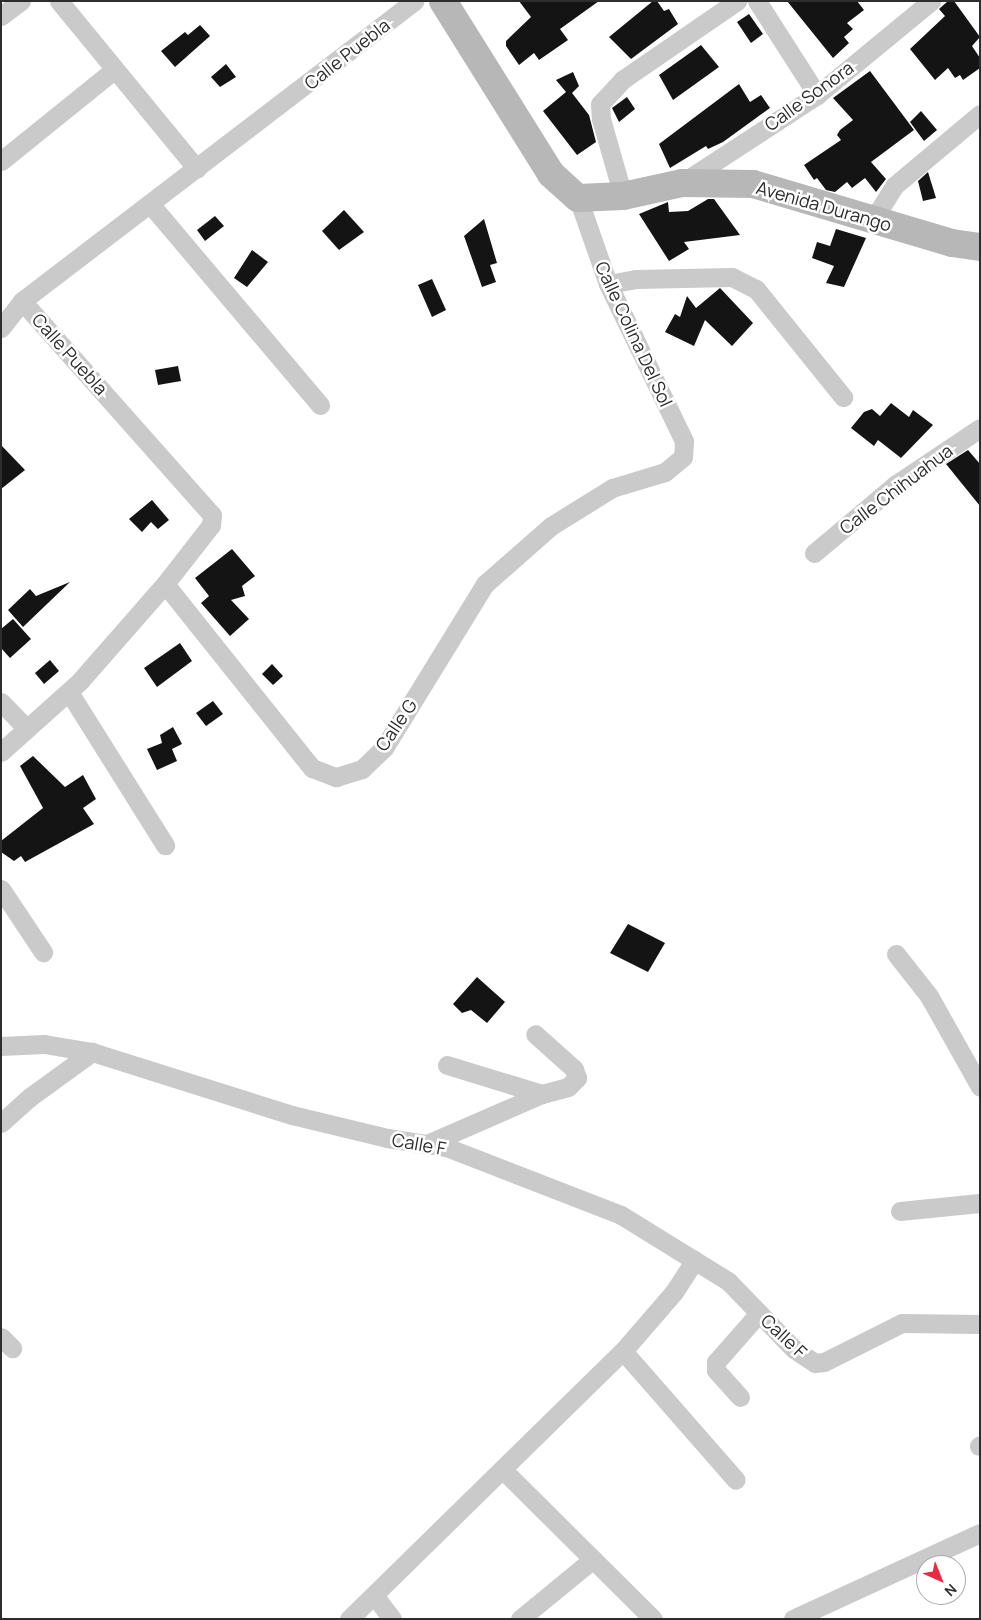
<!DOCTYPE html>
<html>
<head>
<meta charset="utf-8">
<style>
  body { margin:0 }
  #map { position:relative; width:981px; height:1620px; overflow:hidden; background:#fff; font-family:Manrope,sans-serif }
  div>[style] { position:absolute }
  .building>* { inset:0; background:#141414 }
  .street>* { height:19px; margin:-9.5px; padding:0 9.5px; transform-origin:9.5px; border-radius:9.5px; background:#cacaca }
  .secondary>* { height:28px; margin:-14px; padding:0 14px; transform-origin:14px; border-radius:14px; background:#b7b7b7 }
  span { translate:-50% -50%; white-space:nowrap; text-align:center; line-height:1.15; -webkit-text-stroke:5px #fff; paint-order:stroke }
  .street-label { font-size:18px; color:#2d2d2d }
  .frame { position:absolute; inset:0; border:2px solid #2d2d2d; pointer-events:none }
  .north { position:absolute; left:916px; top:1555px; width:50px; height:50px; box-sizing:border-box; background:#fff; border:1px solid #ababab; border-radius:50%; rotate:136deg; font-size:14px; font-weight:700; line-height:20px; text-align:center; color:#2d2d2d }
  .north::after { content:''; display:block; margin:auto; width:18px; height:22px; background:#ea2943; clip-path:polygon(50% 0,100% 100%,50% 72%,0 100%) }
</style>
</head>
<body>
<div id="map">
  <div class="building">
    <i style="clip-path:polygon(519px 1px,599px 1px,560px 29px,568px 40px,539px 60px,534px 53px,519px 65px,506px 46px,506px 41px,531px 17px)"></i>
    <i style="clip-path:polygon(653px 1px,657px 1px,664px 11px,669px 9px,678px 24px,631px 59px,609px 37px)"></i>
    <i style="clip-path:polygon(787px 1px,857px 1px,864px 10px,847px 23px,853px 29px,844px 37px,849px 43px,833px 58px)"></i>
    <i style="clip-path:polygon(948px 1px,954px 1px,980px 37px,972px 46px,980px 58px,980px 68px,963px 80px,960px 75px,955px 78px,948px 68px,935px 80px,910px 49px,945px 16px,939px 9px)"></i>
    <i style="clip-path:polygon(749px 14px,763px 34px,751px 43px,737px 22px)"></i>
    <i style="clip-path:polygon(200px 25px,210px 36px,175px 67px,161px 51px,185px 32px,188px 35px)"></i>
    <i style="clip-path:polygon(701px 45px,719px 67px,673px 100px,659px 75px)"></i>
    <i style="clip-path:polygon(226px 64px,236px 77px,220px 87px,211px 77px)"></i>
    <i style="clip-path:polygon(870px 71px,914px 130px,871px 162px,886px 179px,876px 192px,865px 178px,852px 188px,847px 182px,835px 192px,826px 190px,817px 178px,814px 180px,804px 165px,841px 140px,837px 135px,840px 130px,853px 120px,833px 98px)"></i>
    <i style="clip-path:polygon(573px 72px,579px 86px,572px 93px,589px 115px,596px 142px,577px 155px,543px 111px,566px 92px,556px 80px)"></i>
    <i style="clip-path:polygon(739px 84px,750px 102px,761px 95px,770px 108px,723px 142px,708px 149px,706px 146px,670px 168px,659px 144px)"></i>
    <i style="clip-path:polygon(627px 97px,635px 109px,619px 122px,612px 108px)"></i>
    <i style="clip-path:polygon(921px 111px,937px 130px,924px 141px,910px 122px)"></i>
    <i style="clip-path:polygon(928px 172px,936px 198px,923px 201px,918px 181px)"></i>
    <i style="clip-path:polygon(708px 199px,714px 199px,740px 235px,684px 242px,689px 249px,669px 261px,639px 214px,668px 202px,669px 212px,688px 211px)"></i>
    <i style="clip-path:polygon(344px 210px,364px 232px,339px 250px,322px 231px)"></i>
    <i style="clip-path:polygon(215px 216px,224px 226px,205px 241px,197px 230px)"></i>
    <i style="clip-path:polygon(484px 219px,497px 263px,490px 265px,496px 282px,482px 287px,464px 236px)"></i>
    <i style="clip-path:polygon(836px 229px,866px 238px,844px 287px,826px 283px,834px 266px,812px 258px,817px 242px,830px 246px)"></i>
    <i style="clip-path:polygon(252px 250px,268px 262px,247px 287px,234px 278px)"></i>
    <i style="clip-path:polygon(432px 279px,446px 310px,432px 317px,418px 285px)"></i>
    <i style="clip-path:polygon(720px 288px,753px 323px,732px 346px,705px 320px,694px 346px,665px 332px,675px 314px,680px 317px,687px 296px,696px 308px)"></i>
    <i style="clip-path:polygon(178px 366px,181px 381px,158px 385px,155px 370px)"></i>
    <i style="clip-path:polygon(891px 403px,909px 417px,913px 410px,933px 425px,901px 458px,878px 440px,874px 446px,851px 428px,864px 412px,872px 409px,880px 416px)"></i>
    <i style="clip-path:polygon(1px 445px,25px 470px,1px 489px)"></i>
    <i style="clip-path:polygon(968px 450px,980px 464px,980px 506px,946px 464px)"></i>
    <i style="clip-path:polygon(152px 500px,169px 520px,158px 529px,151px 522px,142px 532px,129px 519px)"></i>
    <i style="clip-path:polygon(232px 549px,255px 576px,242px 586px,245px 596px,231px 600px,249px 619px,230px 636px,201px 603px,209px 596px,195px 578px)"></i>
    <i style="clip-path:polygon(70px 582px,23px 627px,8px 610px,30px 589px,36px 596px)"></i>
    <i style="clip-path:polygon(13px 619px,31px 639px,10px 658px,1px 648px,1px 629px)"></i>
    <i style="clip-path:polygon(180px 643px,192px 661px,157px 687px,144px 668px)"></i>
    <i style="clip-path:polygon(50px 660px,59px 671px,44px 684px,35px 673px)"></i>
    <i style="clip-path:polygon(272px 664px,283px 676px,273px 685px,262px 674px)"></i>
    <i style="clip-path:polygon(213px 701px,223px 714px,206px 726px,196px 713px)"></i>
    <i style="clip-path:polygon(173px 727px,182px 744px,172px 749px,177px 761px,157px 770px,147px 749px,162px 743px,160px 735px)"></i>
    <i style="clip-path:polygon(33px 756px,65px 787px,83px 775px,96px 799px,83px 808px,94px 824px,25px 862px,21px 856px,14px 861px,1px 852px,1px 841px,43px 808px,20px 766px)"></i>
    <i style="clip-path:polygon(628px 924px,665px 943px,648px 972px,610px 953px)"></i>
    <i style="clip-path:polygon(477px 977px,505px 1002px,487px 1023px,471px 1010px,462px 1013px,453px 1004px)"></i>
  </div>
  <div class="street">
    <i style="left:59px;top:1px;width:217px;rotate:50.6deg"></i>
    <i style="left:757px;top:1px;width:112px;rotate:57.4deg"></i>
    <i style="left:1px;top:16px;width:25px;rotate:-37deg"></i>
    <i style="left:1px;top:161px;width:146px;rotate:-38.9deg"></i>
    <i style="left:682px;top:183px;width:161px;rotate:-33.1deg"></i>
    <i style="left:817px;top:95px;width:148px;rotate:-39.5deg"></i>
    <i style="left:623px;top:196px;width:80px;rotate:-105.9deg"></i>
    <i style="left:601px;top:119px;width:15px;rotate:-94deg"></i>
    <i style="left:600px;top:104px;width:33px;rotate:-47deg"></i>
    <i style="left:622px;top:80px;width:140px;rotate:-34.5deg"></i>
    <i style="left:151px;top:205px;width:262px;rotate:49.8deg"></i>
    <i style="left:873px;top:220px;width:40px;rotate:-58deg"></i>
    <i style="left:894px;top:186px;width:112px;rotate:-39.9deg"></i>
    <i style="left:608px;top:284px;width:28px;rotate:-10deg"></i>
    <i style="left:636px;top:279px;width:96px;rotate:-1.2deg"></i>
    <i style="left:732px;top:277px;width:27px;rotate:27deg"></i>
    <i style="left:756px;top:289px;width:139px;rotate:51.1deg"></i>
    <i style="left:1px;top:328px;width:34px;rotate:-52deg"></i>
    <i style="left:22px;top:301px;width:494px;rotate:-37.4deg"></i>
    <i style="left:814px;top:553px;width:106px;rotate:-40deg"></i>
    <i style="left:895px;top:485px;width:102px;rotate:-33.8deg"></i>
    <i style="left:165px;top:584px;width:236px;rotate:51.4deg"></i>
    <i style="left:312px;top:768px;width:26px;rotate:21deg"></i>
    <i style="left:336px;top:777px;width:27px;rotate:-17deg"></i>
    <i style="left:362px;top:769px;width:30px;rotate:-44deg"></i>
    <i style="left:384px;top:748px;width:193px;rotate:-58.4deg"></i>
    <i style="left:485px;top:584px;width:88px;rotate:-41.3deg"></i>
    <i style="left:551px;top:526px;width:72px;rotate:-31.9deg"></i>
    <i style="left:612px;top:488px;width:55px;rotate:-16.8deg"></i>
    <i style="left:665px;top:472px;width:23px;rotate:-40deg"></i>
    <i style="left:683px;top:457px;width:16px;rotate:-86deg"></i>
    <i style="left:684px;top:441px;width:174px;rotate:-115.8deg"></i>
    <i style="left:608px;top:284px;width:91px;rotate:-109.2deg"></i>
    <i style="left:69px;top:692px;width:181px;rotate:57.9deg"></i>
    <i style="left:1px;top:702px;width:37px;rotate:46deg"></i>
    <i style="left:1px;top:752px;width:106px;rotate:-41.9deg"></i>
    <i style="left:80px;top:681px;width:129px;rotate:-48.8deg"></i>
    <i style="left:165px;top:584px;width:75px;rotate:-52.1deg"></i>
    <i style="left:211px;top:525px;width:10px;rotate:-84deg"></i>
    <i style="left:212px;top:515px;width:286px;rotate:-131.6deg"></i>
    <i style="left:1px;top:889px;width:76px;rotate:56.3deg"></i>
    <i style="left:896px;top:954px;width:53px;rotate:51.8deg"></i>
    <i style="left:929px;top:996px;width:104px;rotate:60.7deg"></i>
    <i style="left:1px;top:1046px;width:43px;rotate:-2.7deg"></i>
    <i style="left:44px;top:1044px;width:49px;rotate:9.5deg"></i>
    <i style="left:92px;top:1052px;width:210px;rotate:17.5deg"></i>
    <i style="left:292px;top:1115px;width:98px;rotate:13.6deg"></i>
    <i style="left:387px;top:1138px;width:60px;rotate:8.7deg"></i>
    <i style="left:446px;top:1147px;width:188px;rotate:21.2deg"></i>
    <i style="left:621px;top:1215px;width:126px;rotate:31.7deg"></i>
    <i style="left:728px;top:1281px;width:95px;rotate:45.9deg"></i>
    <i style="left:794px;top:1349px;width:25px;rotate:34deg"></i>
    <i style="left:815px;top:1363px;width:9px;rotate:-6deg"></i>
    <i style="left:824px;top:1362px;width:87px;rotate:-26.6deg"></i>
    <i style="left:902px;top:1323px;width:78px;rotate:0.7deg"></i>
    <i style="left:447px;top:1065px;width:99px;rotate:17deg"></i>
    <i style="left:1px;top:1123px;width:39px;rotate:-42deg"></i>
    <i style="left:30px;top:1097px;width:77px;rotate:-36deg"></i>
    <i style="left:427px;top:1144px;width:125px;rotate:-23.5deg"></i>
    <i style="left:542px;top:1094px;width:27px;rotate:-15deg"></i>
    <i style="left:568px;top:1087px;width:13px;rotate:-45deg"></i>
    <i style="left:577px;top:1078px;width:9px;rotate:-108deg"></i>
    <i style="left:574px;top:1069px;width:52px;rotate:-138.1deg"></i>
    <i style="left:900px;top:1211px;width:80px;rotate:-5.7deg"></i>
    <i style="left:1px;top:1337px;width:16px;rotate:45deg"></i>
    <i style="left:623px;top:1351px;width:171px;rotate:48.8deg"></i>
    <i style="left:740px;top:1397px;width:36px;rotate:-132deg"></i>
    <i style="left:716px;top:1370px;width:8px;rotate:-90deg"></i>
    <i style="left:716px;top:1362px;width:65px;rotate:-48.7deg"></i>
    <i style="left:979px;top:1446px;width:1px;rotate:-45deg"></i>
    <i style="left:503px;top:1470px;width:211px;rotate:44.8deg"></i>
    <i style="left:374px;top:1595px;width:30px;rotate:53deg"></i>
    <i style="left:349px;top:1619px;width:383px;rotate:-44.4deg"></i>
    <i style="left:623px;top:1351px;width:78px;rotate:-49.2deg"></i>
    <i style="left:674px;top:1292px;width:38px;rotate:-57deg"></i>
    <i style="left:520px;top:1619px;width:94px;rotate:-39.4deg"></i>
    <i style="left:793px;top:1619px;width:206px;rotate:-24.7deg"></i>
  </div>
  <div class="secondary">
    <i style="left:443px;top:1px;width:204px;rotate:58deg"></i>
    <i style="left:551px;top:174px;width:36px;rotate:42deg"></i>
    <i style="left:578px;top:198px;width:45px;rotate:-2.5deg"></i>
    <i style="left:623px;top:196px;width:60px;rotate:-12.4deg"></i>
    <i style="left:682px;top:183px;width:71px;rotate:0.8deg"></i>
    <i style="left:753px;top:184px;width:208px;rotate:16.5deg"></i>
    <i style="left:952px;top:243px;width:28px;rotate:8deg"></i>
  </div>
  <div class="street-label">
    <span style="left:347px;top:54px;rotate:-38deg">Calle Puebla</span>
    <span style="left:809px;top:96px;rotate:-36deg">Calle Sonora</span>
    <span style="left:824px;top:206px;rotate:16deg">Avenida Durango</span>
    <span style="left:634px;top:334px;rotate:65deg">Calle Colina Del Sol</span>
    <span style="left:70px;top:354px;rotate:48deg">Calle Puebla</span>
    <span style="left:896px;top:489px;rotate:-37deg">Calle Chihuahua</span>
    <span style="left:396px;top:725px;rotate:-56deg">Calle G</span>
    <span style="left:419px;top:1144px;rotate:10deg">Calle F</span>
    <span style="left:784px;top:1336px;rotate:43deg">Calle F</span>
  </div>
  <div class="frame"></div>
  <div class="north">N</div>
</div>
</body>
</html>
